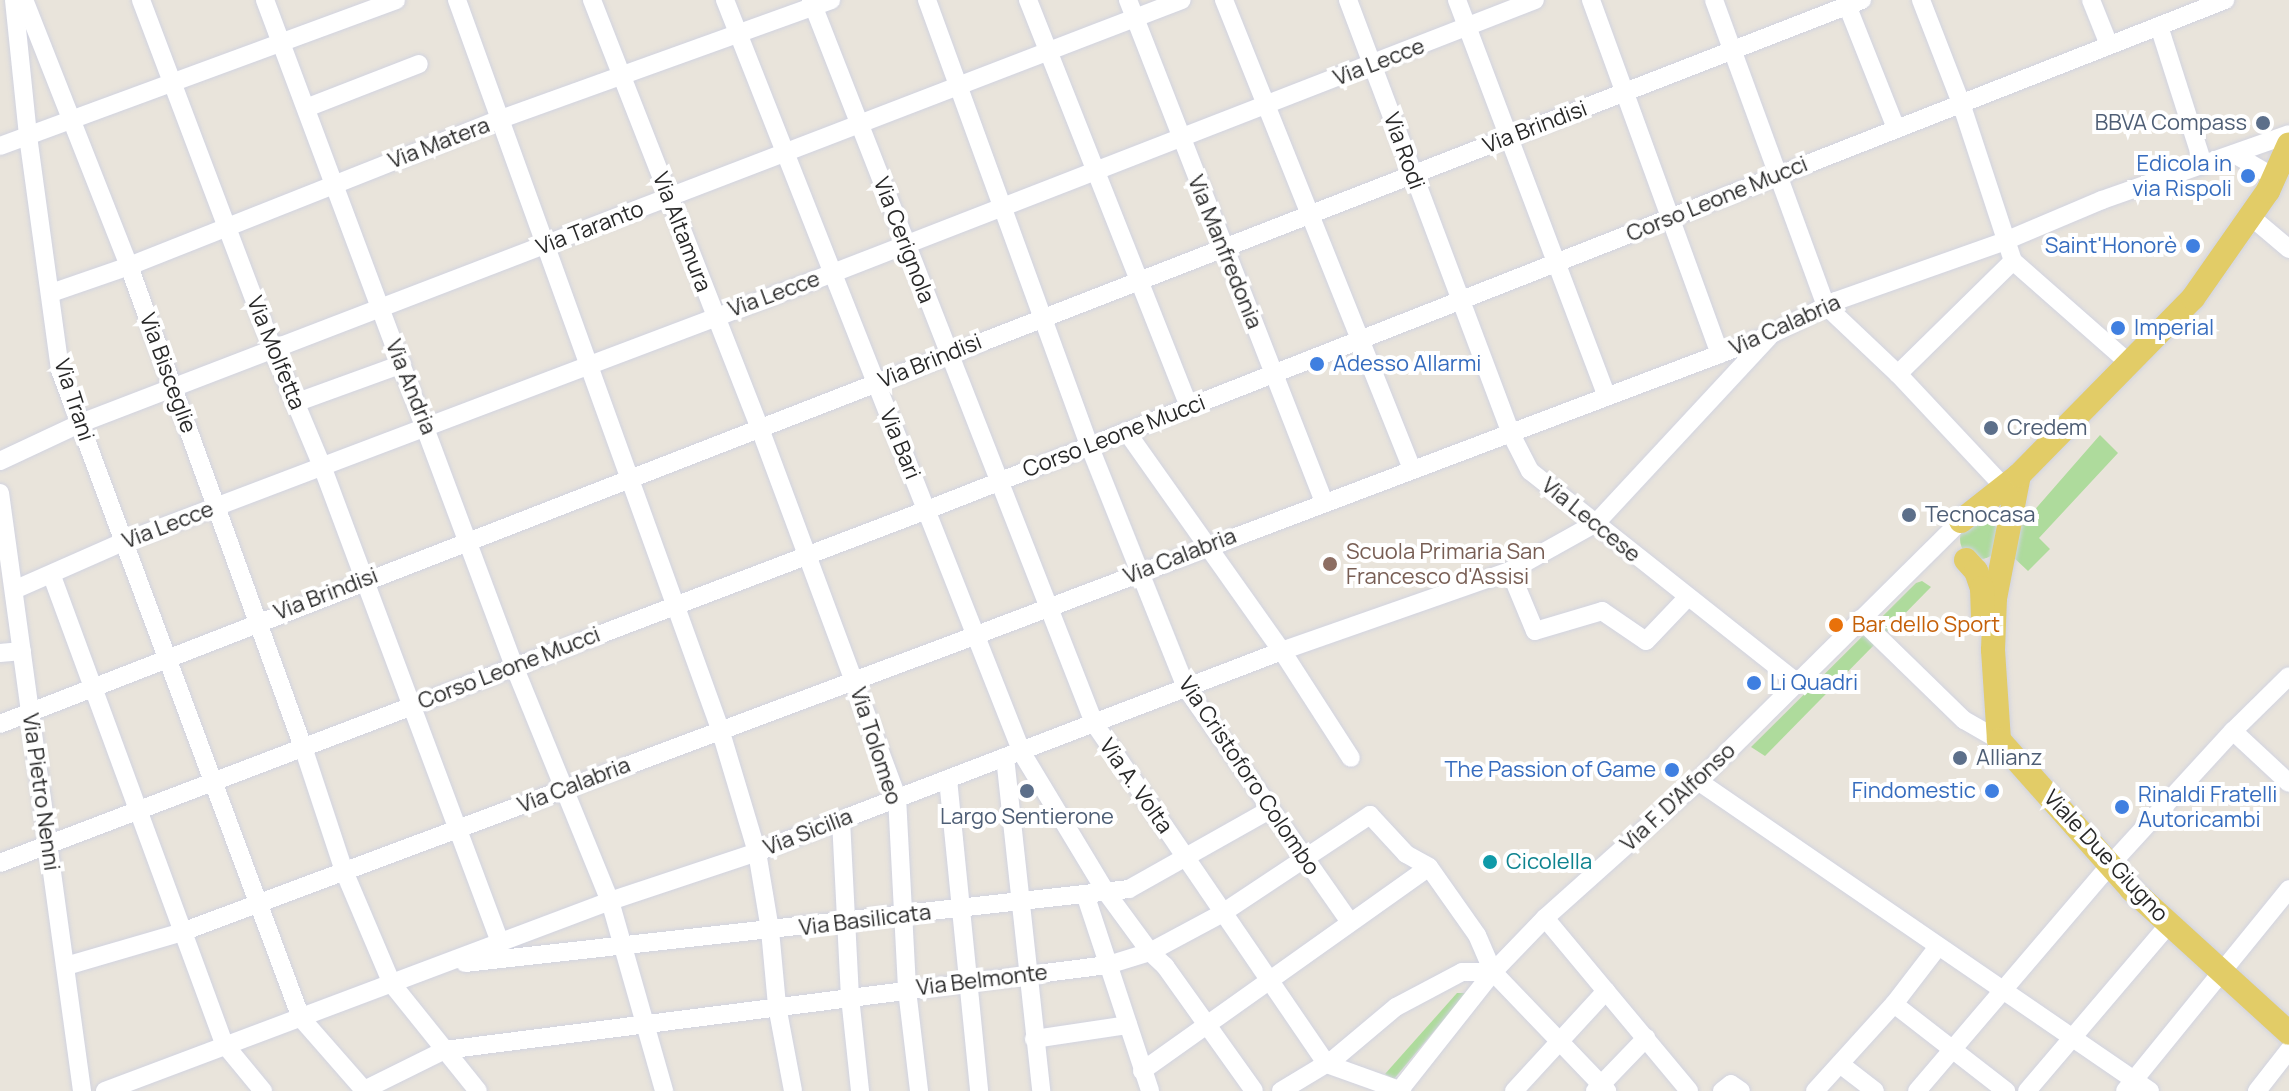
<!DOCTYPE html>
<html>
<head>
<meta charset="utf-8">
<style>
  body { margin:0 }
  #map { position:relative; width:2289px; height:1091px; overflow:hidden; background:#e9e4db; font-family:Manrope,sans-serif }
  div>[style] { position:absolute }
  .green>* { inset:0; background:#aedb9c }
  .round { border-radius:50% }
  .roads { filter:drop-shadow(0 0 2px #d1d3e0) drop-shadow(0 0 2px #d1d3e0) }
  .minor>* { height:18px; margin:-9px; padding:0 9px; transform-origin:9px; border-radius:9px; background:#fff }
  .major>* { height:24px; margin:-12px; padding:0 12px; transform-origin:12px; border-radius:12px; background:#e2cc67 }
  .dots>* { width:22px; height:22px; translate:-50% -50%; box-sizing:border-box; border:4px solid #fff; border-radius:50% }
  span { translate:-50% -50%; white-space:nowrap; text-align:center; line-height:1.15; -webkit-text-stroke:8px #fff; paint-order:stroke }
  .street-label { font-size:22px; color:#282828 }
  .service-label { font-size:22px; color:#4e5e75 }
  .right { translate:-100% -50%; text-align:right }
  .left { translate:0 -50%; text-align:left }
  .shop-label { font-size:22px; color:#366cbe }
  .education-label { font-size:22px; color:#785e54 }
  .food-label { font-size:22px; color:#c56008 }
  .culture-label { font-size:22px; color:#0d838f }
</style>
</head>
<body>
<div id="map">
  <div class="green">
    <i style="clip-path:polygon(2100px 435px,2118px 453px,2039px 538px,2050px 549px,2028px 571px,2011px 555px,2018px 529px)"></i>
    <i class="round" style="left:1960px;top:519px;width:40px;height:40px"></i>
    <i style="clip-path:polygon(1922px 581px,1931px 587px,1765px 756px,1751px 747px,1916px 583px)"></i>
    <i style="clip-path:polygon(1457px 993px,1466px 993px,1394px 1079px,1385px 1074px)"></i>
  </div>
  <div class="roads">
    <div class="minor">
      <i style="left:14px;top:0;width:137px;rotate:84.1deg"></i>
      <i style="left:28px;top:136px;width:236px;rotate:82.2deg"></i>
      <i style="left:60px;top:370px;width:691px;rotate:69.6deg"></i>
      <i style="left:301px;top:1018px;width:97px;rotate:48.8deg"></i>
      <i style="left:141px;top:0;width:373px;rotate:69.3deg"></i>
      <i style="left:273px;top:349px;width:127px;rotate:67.3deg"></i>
      <i style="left:322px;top:466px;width:508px;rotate:69.5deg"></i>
      <i style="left:265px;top:0;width:711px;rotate:69.5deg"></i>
      <i style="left:514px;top:666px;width:254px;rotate:67.8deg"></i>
      <i style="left:610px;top:901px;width:198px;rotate:74.1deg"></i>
      <i style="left:457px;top:0;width:775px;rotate:70.16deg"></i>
      <i style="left:720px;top:729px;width:128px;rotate:73.3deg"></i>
      <i style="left:757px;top:852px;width:79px;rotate:80.5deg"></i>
      <i style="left:770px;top:930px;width:76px;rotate:84.7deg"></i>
      <i style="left:777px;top:1006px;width:86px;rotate:79.3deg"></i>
      <i style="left:592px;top:0;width:458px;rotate:68.6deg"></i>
      <i style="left:759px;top:426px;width:396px;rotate:69.6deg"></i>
      <i style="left:897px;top:797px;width:193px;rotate:87deg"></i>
      <i style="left:907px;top:990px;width:102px;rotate:83.2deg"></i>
      <i style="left:725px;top:0;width:809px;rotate:68.47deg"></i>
      <i style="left:1022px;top:753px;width:162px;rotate:58.9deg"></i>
      <i style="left:1106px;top:892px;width:74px;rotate:53.7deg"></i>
      <i style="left:1150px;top:952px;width:21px;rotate:43deg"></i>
      <i style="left:1165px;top:966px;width:153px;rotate:54.5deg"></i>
      <i style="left:811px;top:0;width:776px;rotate:68.62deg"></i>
      <i style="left:1094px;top:723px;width:413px;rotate:55.7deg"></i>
      <i style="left:1327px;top:1064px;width:80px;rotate:19.8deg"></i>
      <i style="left:927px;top:0;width:474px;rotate:70deg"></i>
      <i style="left:1089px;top:445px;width:262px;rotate:68.2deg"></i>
      <i style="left:1186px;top:688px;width:286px;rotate:55deg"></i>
      <i style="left:1028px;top:0;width:438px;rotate:68.4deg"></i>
      <i style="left:1128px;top:0;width:539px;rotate:68.67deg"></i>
      <i style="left:1224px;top:0;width:505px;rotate:68.16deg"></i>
      <i style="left:1348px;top:0;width:461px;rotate:69.4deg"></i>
      <i style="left:1510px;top:432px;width:44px;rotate:62.9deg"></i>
      <i style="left:1530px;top:471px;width:341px;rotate:38.4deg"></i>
      <i style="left:1457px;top:0;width:423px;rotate:69.3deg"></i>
      <i style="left:1591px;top:0;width:377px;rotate:70deg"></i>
      <i style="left:1714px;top:0;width:326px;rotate:69.9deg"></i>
      <i style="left:1826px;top:306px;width:99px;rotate:43.4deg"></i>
      <i style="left:1898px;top:374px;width:155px;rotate:46.8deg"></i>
      <i style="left:1845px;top:0;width:138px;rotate:68.3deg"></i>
      <i style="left:1921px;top:0;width:110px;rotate:68.8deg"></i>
      <i style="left:1961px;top:103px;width:166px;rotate:71.8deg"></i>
      <i style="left:2013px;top:261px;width:154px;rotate:41.3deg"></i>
      <i style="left:2091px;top:0;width:48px;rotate:68.2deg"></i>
      <i style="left:25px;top:2px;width:284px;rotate:68.5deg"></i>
      <i style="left:129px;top:266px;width:512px;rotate:70.11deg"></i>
      <i style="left:303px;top:747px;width:131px;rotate:71.7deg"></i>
      <i style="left:344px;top:871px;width:123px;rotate:67deg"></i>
      <i style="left:392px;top:984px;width:137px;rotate:51.2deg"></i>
      <i style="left:2159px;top:26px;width:145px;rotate:72.3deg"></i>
      <i style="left:306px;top:108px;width:121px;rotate:-21.3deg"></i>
      <i style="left:0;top:146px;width:422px;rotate:-20.2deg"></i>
      <i style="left:2234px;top:154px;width:46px;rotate:29.9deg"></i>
      <i style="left:2250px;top:216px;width:51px;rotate:40.2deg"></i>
      <i style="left:51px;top:293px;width:83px;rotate:-19.1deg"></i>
      <i style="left:129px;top:266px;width:400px;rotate:-21.6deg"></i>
      <i style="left:501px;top:119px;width:351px;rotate:-19.8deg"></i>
      <i style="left:1898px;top:374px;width:161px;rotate:-44.5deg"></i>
      <i style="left:295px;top:403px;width:114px;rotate:-20deg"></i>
      <i style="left:1126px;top:431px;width:270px;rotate:54.7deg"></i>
      <i style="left:1282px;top:651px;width:127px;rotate:57.2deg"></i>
      <i style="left:0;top:461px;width:89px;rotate:-25.1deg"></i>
      <i style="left:81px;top:423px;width:1179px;rotate:-21.02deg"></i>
      <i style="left:0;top:493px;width:604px;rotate:82.19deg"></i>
      <i style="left:1510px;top:571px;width:65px;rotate:67.4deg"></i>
      <i style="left:1535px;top:631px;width:70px;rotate:-16.6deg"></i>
      <i style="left:1602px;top:611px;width:53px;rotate:34.3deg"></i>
      <i style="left:1646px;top:641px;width:59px;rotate:-46.4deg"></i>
      <i style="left:52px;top:576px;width:500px;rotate:69.8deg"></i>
      <i style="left:225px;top:1045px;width:60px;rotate:50.4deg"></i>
      <i style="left:14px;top:590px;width:119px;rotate:-23.8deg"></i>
      <i style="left:123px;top:542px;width:759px;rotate:-20.75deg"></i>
      <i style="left:833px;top:273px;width:753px;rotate:-21.25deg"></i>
      <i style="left:1860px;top:619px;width:145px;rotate:44.2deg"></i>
      <i style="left:1964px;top:720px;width:40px;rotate:29.7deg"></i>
      <i style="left:0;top:653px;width:22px;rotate:-5deg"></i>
      <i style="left:0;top:724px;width:1998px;rotate:-21.25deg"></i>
      <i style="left:2233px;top:731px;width:76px;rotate:42.9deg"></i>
      <i style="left:1005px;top:757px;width:336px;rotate:83.8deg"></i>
      <i style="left:948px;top:779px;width:314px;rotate:84.3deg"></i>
      <i style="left:1698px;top:781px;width:548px;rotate:34.44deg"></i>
      <i style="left:841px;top:820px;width:177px;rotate:87.1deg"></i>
      <i style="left:850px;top:997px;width:95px;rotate:83.9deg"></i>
      <i style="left:0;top:863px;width:992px;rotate:-20.85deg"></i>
      <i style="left:927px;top:510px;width:1395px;rotate:-21.45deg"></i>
      <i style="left:1085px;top:894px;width:207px;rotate:71.7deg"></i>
      <i style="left:1545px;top:918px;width:225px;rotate:50.2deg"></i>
      <i style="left:465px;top:963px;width:668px;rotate:-6.36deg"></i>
      <i style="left:1129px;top:889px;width:161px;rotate:-29.4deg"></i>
      <i style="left:66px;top:966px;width:121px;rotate:-16.3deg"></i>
      <i style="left:182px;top:932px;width:846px;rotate:-20.49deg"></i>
      <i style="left:974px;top:636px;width:851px;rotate:-20.71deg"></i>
      <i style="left:1770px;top:335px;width:74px;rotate:-27.3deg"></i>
      <i style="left:1836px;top:301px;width:179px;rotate:-19.5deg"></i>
      <i style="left:2005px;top:241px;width:105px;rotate:-22.9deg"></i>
      <i style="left:2102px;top:200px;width:198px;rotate:-19.4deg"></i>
      <i style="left:1894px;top:1004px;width:142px;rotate:37.8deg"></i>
      <i style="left:1034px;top:1039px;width:95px;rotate:-8.5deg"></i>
      <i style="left:1840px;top:1064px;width:44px;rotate:37.6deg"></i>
      <i style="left:1142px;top:1071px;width:352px;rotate:-35.4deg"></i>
      <i style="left:105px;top:1091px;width:540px;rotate:-20.62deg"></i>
      <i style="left:610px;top:901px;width:155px;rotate:-18.4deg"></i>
      <i style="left:757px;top:852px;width:568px;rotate:-20.96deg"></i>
      <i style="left:1287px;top:649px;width:236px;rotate:-19.3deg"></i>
      <i style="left:1510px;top:571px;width:98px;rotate:-29.2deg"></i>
      <i style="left:1596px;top:523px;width:253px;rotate:-47.1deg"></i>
      <i style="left:362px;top:1091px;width:93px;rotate:-26.3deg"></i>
      <i style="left:445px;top:1050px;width:668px;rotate:-7.31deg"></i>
      <i style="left:1108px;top:965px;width:44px;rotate:-17.2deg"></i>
      <i style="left:1150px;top:952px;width:81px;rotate:-28.2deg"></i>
      <i style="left:1221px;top:914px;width:179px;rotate:-33.6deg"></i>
      <i style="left:1370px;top:815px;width:53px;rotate:47.3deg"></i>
      <i style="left:1406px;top:854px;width:26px;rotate:29deg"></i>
      <i style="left:1429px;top:867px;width:83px;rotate:54.8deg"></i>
      <i style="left:1477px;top:935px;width:40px;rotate:66.6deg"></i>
      <i style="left:1493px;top:972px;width:165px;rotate:46.2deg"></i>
      <i style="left:1281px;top:1091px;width:62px;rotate:-31.1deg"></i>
      <i style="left:1334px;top:1059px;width:81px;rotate:-40deg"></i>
      <i style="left:1396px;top:1007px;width:75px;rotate:-27.9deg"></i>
      <i style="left:1462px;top:972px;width:31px"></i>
      <i style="left:1399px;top:1091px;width:152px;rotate:-51.7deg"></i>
      <i style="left:1493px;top:972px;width:75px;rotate:-46.1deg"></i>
      <i style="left:1545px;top:918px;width:205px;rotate:-41.8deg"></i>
      <i style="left:1698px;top:781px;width:370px;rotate:-44.7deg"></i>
      <i style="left:1514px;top:1091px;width:136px;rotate:-47.4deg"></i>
      <i style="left:1595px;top:1091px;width:74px;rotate:-46.1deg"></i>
      <i style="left:1722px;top:1091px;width:11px;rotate:-38deg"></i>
      <i style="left:1731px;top:1084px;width:12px;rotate:35deg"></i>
      <i style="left:1815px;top:1091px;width:118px;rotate:-47.8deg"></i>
      <i style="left:1894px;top:1004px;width:71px;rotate:-52.5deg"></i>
      <i style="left:1917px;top:1091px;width:299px;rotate:-49.5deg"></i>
      <i style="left:2111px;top:864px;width:180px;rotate:-47.5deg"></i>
      <i style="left:2233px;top:731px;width:78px;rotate:-44.5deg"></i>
      <i style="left:2027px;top:1091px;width:219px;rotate:-49.6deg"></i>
      <i style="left:2125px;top:1091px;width:260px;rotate:-50.9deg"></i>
      <i style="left:2257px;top:1091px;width:52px;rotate:-52deg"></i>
    </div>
    <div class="major">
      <i style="left:2019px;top:475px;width:125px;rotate:101deg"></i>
      <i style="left:1995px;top:598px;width:52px;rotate:92.2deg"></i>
      <i style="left:1993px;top:650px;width:90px;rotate:86.2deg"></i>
      <i style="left:1999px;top:740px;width:200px;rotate:48.4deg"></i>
      <i style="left:2132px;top:890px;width:212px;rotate:42.3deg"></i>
      <i style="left:1961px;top:521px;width:74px;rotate:-38.4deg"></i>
      <i style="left:2019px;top:475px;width:248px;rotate:-45.5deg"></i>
      <i style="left:2193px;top:298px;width:131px;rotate:-55deg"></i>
      <i style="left:2268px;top:191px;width:51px;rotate:-65.9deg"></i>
      <i style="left:1966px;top:560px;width:15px;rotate:48deg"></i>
      <i style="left:1976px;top:571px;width:18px;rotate:71deg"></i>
      <i style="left:1982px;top:588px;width:28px;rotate:88deg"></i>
    </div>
  </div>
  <div class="dots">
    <i style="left:2263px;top:123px;background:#5c6f8a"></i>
    <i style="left:2248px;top:176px;background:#3f7fe0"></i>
    <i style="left:2193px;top:246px;background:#3f7fe0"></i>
    <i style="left:2118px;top:328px;background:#3f7fe0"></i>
    <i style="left:1317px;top:364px;background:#3f7fe0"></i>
    <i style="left:1991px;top:428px;background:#5c6f8a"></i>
    <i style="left:1909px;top:515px;background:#5c6f8a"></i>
    <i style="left:1330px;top:564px;background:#8d6e63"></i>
    <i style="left:1836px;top:625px;background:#e8710a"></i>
    <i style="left:1754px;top:683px;background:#3f7fe0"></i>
    <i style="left:1960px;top:758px;background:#5c6f8a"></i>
    <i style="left:1672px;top:770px;background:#3f7fe0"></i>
    <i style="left:1027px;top:791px;background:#5c6f8a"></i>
    <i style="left:1992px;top:791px;background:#3f7fe0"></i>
    <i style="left:2122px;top:807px;background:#3f7fe0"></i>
    <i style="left:1490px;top:862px;background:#0f9aa8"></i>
  </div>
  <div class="street-label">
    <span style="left:1379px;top:62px;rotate:-21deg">Via Lecce</span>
    <span style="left:1535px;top:127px;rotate:-21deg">Via Brindisi</span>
    <span style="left:439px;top:143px;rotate:-21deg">Via Matera</span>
    <span style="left:1404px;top:151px;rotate:70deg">Via Rodi</span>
    <span style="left:1717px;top:199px;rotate:-22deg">Corso Leone Mucci</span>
    <span style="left:590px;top:228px;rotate:-21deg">Via Taranto</span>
    <span style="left:682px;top:232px;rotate:69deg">Via Altamura</span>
    <span style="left:904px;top:240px;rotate:69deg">Via Cerignola</span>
    <span style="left:1225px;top:252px;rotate:68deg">Via Manfredonia</span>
    <span style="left:774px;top:294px;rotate:-20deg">Via Lecce</span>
    <span style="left:1785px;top:325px;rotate:-24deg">Via Calabria</span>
    <span style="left:276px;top:353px;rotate:68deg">Via Molfetta</span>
    <span style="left:930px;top:361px;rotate:-22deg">Via Brindisi</span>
    <span style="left:168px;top:373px;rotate:70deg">Via Bisceglie</span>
    <span style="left:411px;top:387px;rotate:68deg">Via Andria</span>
    <span style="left:74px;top:400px;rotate:72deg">Via Trani</span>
    <span style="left:1114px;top:436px;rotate:-21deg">Corso Leone Mucci</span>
    <span style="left:900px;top:444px;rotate:68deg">Via Bari</span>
    <span style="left:1591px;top:520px;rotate:39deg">Via Leccese</span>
    <span style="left:168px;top:525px;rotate:-21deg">Via Lecce</span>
    <span style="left:1180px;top:556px;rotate:-21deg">Via Calabria</span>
    <span style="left:326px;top:594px;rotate:-21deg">Via Brindisi</span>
    <span style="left:509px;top:668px;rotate:-21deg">Corso Leone Mucci</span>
    <span style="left:876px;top:746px;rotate:72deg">Via Tolomeo</span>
    <span style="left:1249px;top:776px;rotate:56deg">Via Cristoforo Colombo</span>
    <span style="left:574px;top:785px;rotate:-21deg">Via Calabria</span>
    <span style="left:1136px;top:786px;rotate:55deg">Via A. Volta</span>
    <span style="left:41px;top:792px;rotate:82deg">Via Pietro Nenni</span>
    <span style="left:1678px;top:797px;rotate:-43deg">Via F. D'Alfonso</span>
    <span style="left:808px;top:832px;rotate:-21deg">Via Sicilia</span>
    <span style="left:2106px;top:856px;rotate:47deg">Viale Due Giugno</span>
    <span style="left:865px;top:920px;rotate:-7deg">Via Basilicata</span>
    <span style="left:982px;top:980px;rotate:-7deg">Via Belmonte</span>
  </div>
  <div class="service-label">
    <span class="right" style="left:2247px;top:123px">BBVA Compass</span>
    <span class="left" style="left:2007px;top:428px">Credem</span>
    <span class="left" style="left:1925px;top:515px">Tecnocasa</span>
    <span class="left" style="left:1976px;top:758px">Allianz</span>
    <span style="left:1027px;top:817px">Largo Sentierone</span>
  </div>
  <div class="shop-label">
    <span class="right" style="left:2232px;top:176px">Edicola in<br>via Rispoli</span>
    <span class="right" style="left:2177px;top:246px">Saint'Honorè</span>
    <span class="left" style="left:2134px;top:328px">Imperial</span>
    <span class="left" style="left:1333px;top:364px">Adesso Allarmi</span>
    <span class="left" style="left:1770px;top:683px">Li Quadri</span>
    <span class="right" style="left:1656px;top:770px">The Passion of Game</span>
    <span class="right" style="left:1976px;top:791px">Findomestic</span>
    <span class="left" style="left:2138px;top:807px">Rinaldi Fratelli<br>Autoricambi</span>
  </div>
  <div class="education-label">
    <span class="left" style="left:1346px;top:564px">Scuola Primaria San<br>Francesco d'Assisi</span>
  </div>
  <div class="food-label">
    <span class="left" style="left:1852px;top:625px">Bar dello Sport</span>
  </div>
  <div class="culture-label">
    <span class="left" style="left:1506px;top:862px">Cicolella</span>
  </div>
</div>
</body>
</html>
